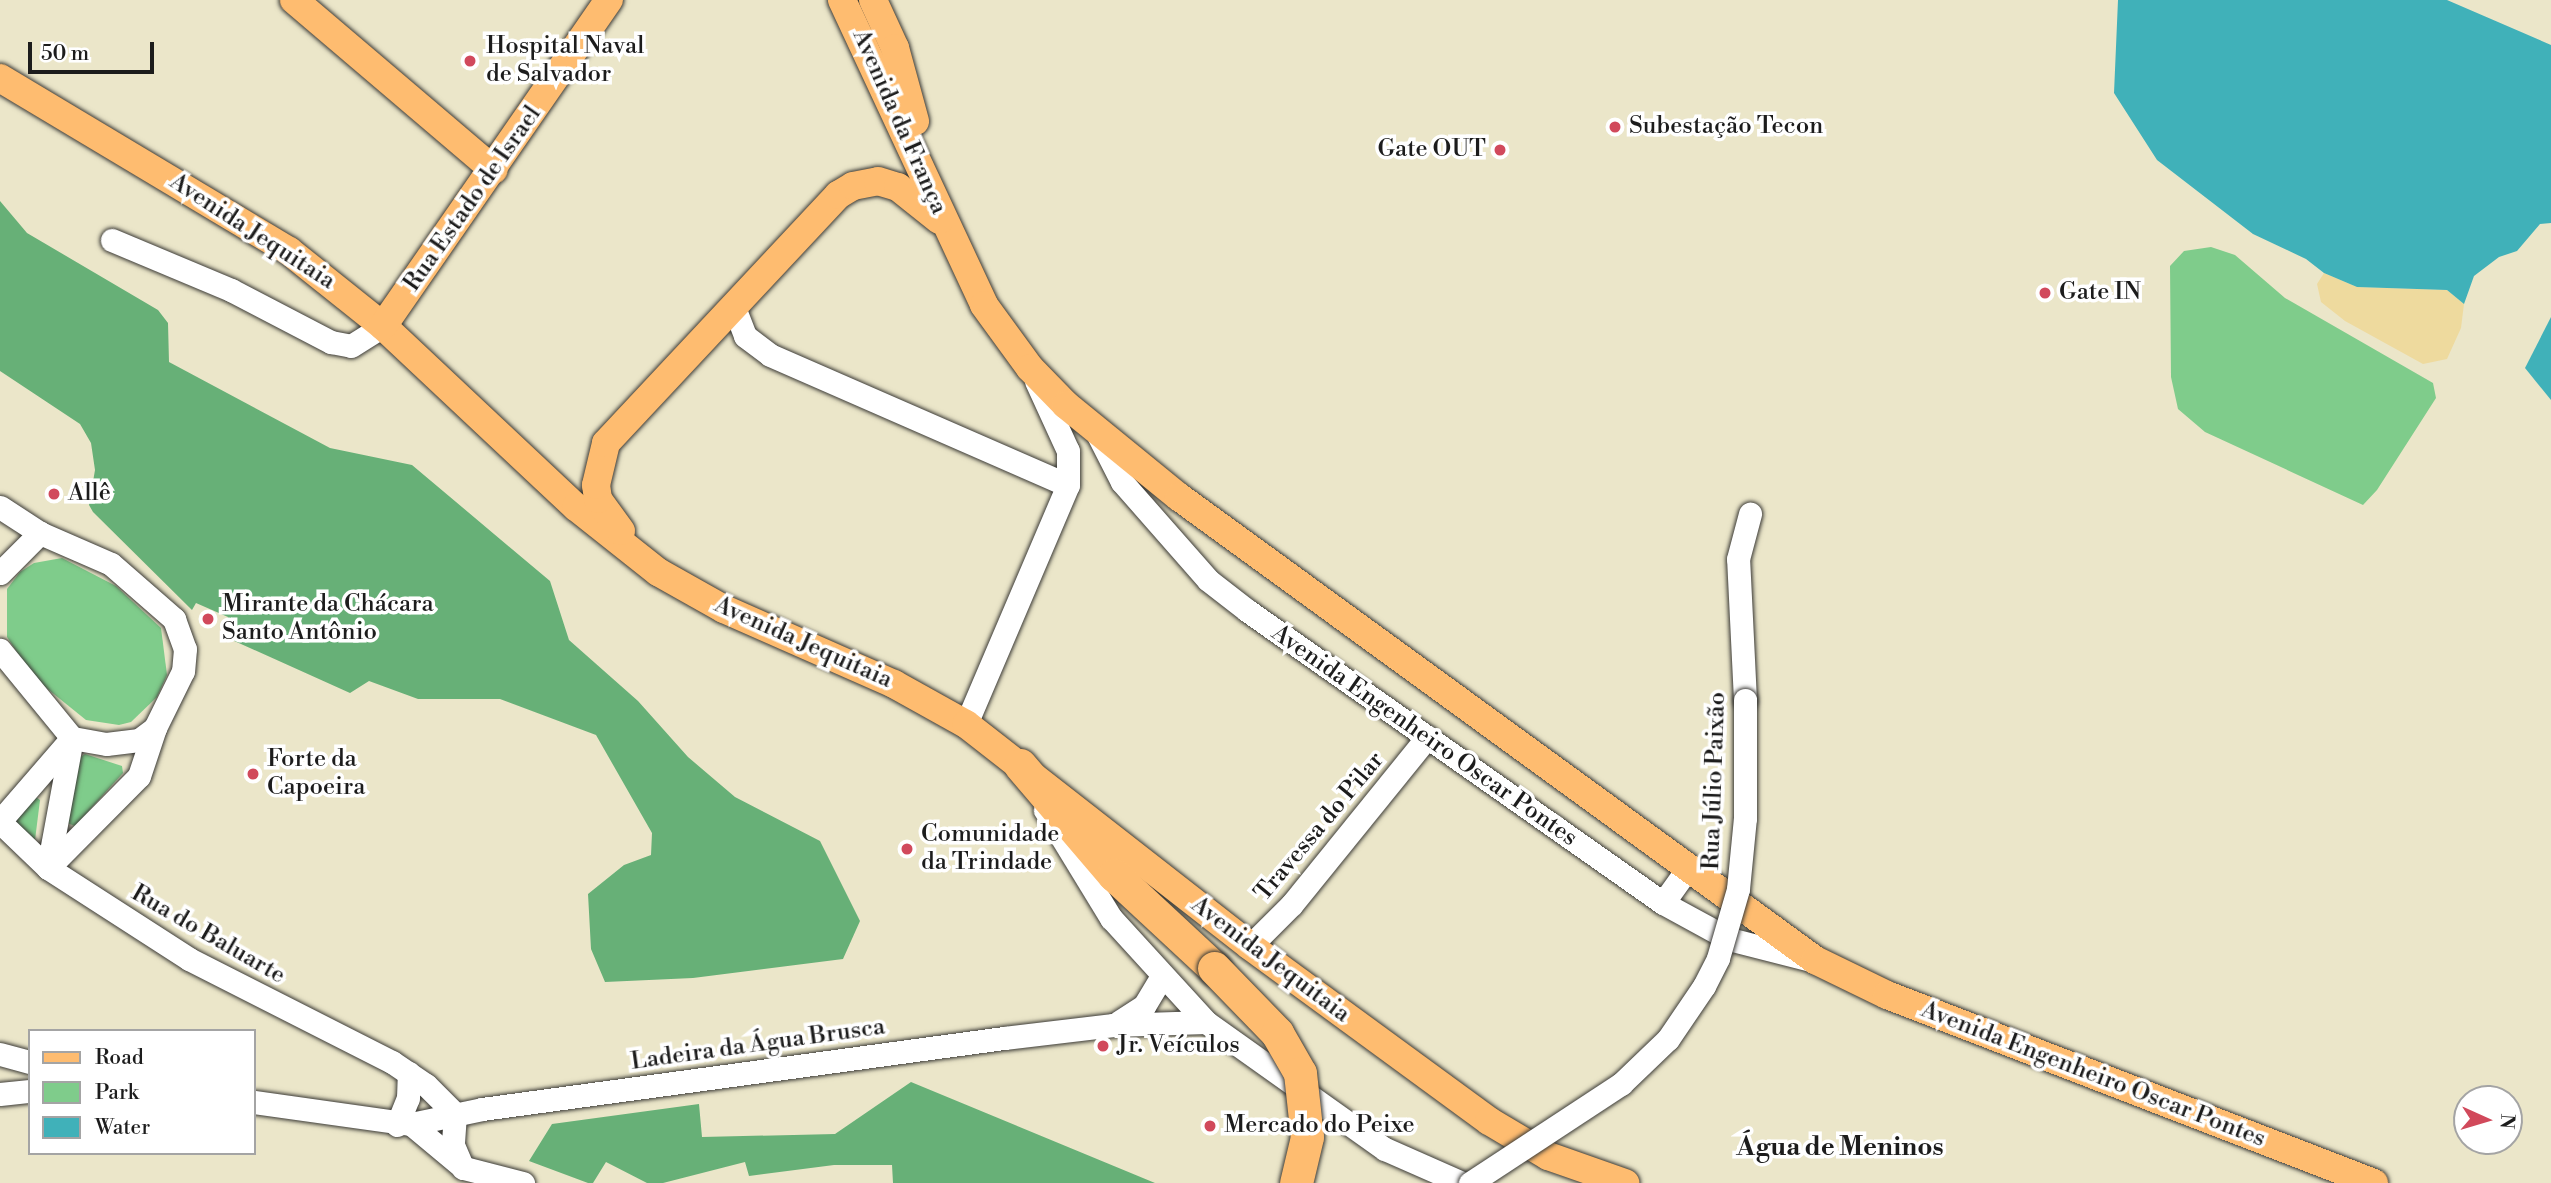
<!DOCTYPE html>
<html>
<head>
<meta charset="utf-8">
<style>
  body { margin:0 }
  #map { position:relative; width:2551px; height:1183px; overflow:hidden; background:#ebe6c9; font-family:"Libre Bodoni",serif }
  div>[style] { position:absolute }
  .green>* { inset:0; background:#7fcc8b }
  .forest>* { inset:0; background:#67b077 }
  .sand>* { inset:0; background:#eeda9e }
  .water>* { inset:0; background:#40b1b9 }
  .roads { filter:drop-shadow(0 0 2px #3b3a36) drop-shadow(0 0 2px #3b3a36) }
  .minor>* { height:23px; margin:-11.5px; padding:0 11.5px; transform-origin:11.5px; border-radius:11.5px; background:#fff }
  .major>* { height:28px; margin:-14px; padding:0 14px; transform-origin:14px; border-radius:14px; background:#febc70 }
  .highway>* { height:33px; margin:-16.5px; padding:0 16.5px; transform-origin:16.5px; border-radius:16.5px; background:#febc70 }
  .bridges { filter:drop-shadow(0 0 2px #3b3a36) drop-shadow(0 0 2px #3b3a36) }
  .minor-bridge>* { height:23px; margin:-11.5px; padding:0 11.5px; transform-origin:11.5px; border-radius:11.5px; background:#fff }
  .highway-bridge>* { height:33px; margin:-16.5px; padding:0 16.5px; transform-origin:16.5px; border-radius:16.5px; background:#febc70 }
  .dots>* { width:19px; height:19px; translate:-50% -50%; box-sizing:border-box; border:4px solid #fff; border-radius:50% }
  span { translate:-50% -50%; white-space:nowrap; text-align:center; line-height:1.15; -webkit-text-stroke:7px #fff; paint-order:stroke }
  .poi-label { font-size:24px; color:#1c1c1c }
  .left { translate:0 -50%; text-align:left }
  .right { translate:-100% -50%; text-align:right }
  .street-label { font-size:24px; color:#1c1c1c }
  .neighbourhood-label { font-size:26px; color:#1c1c1c; font-weight:700 }
  .legend { position:absolute; left:28px; top:1029px; width:228px; height:126px; box-sizing:border-box; background:#fff; border:2px solid #a4a4a4; margin:0; padding:9px 12px; list-style:none; font-size:21px; color:#1c1c1c }
  .legend li { display:flex; align-items:center; gap:14px; height:35px }
  .legend b { width:35px; border:2px solid #a4a4a4 }
  .north { position:absolute; left:2453px; top:1085px; width:70px; height:70px; box-sizing:border-box; background:#fff; border:2px solid #a4a4a4; border-radius:50%; rotate:94deg; font-size:19px; font-weight:700; line-height:28px; text-align:center; color:#1c1c1c }
  .north::after { content:''; display:block; margin:auto; width:24px; height:32px; background:#d1495b; clip-path:polygon(50% 0,100% 100%,50% 72%,0 100%) }
  .scale { position:absolute; left:28px; top:42px; width:126px; height:32px; box-sizing:border-box; border:4px solid #1c1c1c; border-top:0; padding-left:9px; font-size:21px; line-height:24px; white-space:nowrap; color:#1c1c1c; -webkit-text-stroke:5px #fff; paint-order:stroke }
</style>
</head>
<body>
<div id="map">
  <div class="green">
    <i style="clip-path:polygon(2211px 247px,2235px 255px,2285px 298px,2433px 383px,2436px 398px,2377px 490px,2363px 505px,2205px 432px,2178px 409px,2171px 377px,2170px 266px,2184px 251px)"></i>
    <i style="clip-path:polygon(62px 558px,116px 586px,161px 628px,167px 675px,157px 697px,131px 722px,119px 725px,86px 720px,34px 678px,7px 637px,7px 589px,20px 572px,34px 563px)"></i>
    <i style="clip-path:polygon(85px 754px,122px 766px,123px 773px,75px 826px,67px 823px,79px 758px)"></i>
    <i style="clip-path:polygon(33px 795px,40px 800px,35px 840px,12px 823px)"></i>
  </div>
  <div class="forest">
    <i style="clip-path:polygon(0 201px,27px 233px,158px 310px,168px 323px,169px 362px,330px 448px,412px 465px,550px 581px,569px 640px,638px 701px,688px 757px,735px 797px,820px 841px,860px 921px,843px 959px,693px 978px,605px 982px,591px 949px,588px 894px,624px 865px,651px 855px,652px 833px,596px 735px,500px 699px,418px 699px,369px 681px,350px 693px,221px 635px,228px 617px,196px 603px,192px 610px,93px 512px,89px 505px,95px 470px,91px 443px,80px 424px,0 371px)"></i>
    <i style="clip-path:polygon(911px 1082px,1155px 1183px,893px 1183px,892px 1165px,834px 1165px,749px 1176px,745px 1162px,663px 1183px,647px 1183px,606px 1162px,593px 1183px,588px 1183px,529px 1161px,552px 1124px,699px 1104px,702px 1137px,835px 1134px)"></i>
  </div>
  <div class="sand">
    <i style="clip-path:polygon(2324px 273px,2357px 287px,2447px 290px,2464px 304px,2461px 328px,2447px 359px,2423px 364px,2345px 321px,2321px 302px,2317px 284px)"></i>
  </div>
  <div class="water">
    <i style="clip-path:polygon(2118px 0,2447px 0,2551px 45px,2551px 223px,2540px 224px,2517px 251px,2499px 257px,2474px 276px,2464px 304px,2447px 290px,2357px 287px,2324px 273px,2306px 259px,2253px 234px,2157px 160px,2114px 93px)"></i>
    <i style="clip-path:polygon(2551px 317px,2551px 400px,2525px 368px)"></i>
  </div>
  <div class="roads">
    <div class="minor">
      <i style="left:112px;top:240px;width:129px;rotate:22.8deg"></i>
      <i style="left:231px;top:290px;width:113px;rotate:27.5deg"></i>
      <i style="left:331px;top:342px;width:20px;rotate:11deg"></i>
      <i style="left:351px;top:346px;width:38px;rotate:-32deg"></i>
      <i style="left:734px;top:307px;width:31px;rotate:69deg"></i>
      <i style="left:745px;top:336px;width:31px;rotate:37deg"></i>
      <i style="left:770px;top:355px;width:325px;rotate:23.6deg"></i>
      <i style="left:1096px;top:431px;width:57px;rotate:63deg"></i>
      <i style="left:1122px;top:482px;width:130px;rotate:48.7deg"></i>
      <i style="left:1208px;top:580px;width:51px;rotate:37.8deg"></i>
      <i style="left:1248px;top:611px;width:507px;rotate:35.13deg"></i>
      <i style="left:1663px;top:903px;width:75px;rotate:28.6deg"></i>
      <i style="left:1729px;top:939px;width:85px;rotate:14.4deg"></i>
      <i style="left:0;top:507px;width:48px;rotate:33deg"></i>
      <i style="left:40px;top:533px;width:77px;rotate:23.6deg"></i>
      <i style="left:111px;top:564px;width:84px;rotate:41.1deg"></i>
      <i style="left:174px;top:619px;width:32px;rotate:70deg"></i>
      <i style="left:185px;top:649px;width:22px;rotate:95deg"></i>
      <i style="left:183px;top:671px;width:64px;rotate:116.2deg"></i>
      <i style="left:155px;top:728px;width:20px;rotate:143deg"></i>
      <i style="left:139px;top:740px;width:33px;rotate:173deg"></i>
      <i style="left:106px;top:744px;width:35px;rotate:-170deg"></i>
      <i style="left:72px;top:738px;width:114px;rotate:-129.3deg"></i>
      <i style="left:0;top:573px;width:57px;rotate:-45deg"></i>
      <i style="left:1745px;top:700px;width:141px;rotate:-92.8deg"></i>
      <i style="left:1738px;top:559px;width:47px;rotate:-75.1deg"></i>
      <i style="left:966px;top:724px;width:260px;rotate:-66.9deg"></i>
      <i style="left:1068px;top:485px;width:34px;rotate:-90deg"></i>
      <i style="left:1068px;top:451px;width:77px;rotate:-114.6deg"></i>
      <i style="left:72px;top:738px;width:132px;rotate:100.5deg"></i>
      <i style="left:48px;top:868px;width:168px;rotate:32.8deg"></i>
      <i style="left:189px;top:959px;width:228px;rotate:26.9deg"></i>
      <i style="left:392px;top:1062px;width:41px;rotate:34.1deg"></i>
      <i style="left:426px;top:1085px;width:41px;rotate:45deg"></i>
      <i style="left:1045px;top:810px;width:127px;rotate:58.6deg"></i>
      <i style="left:1111px;top:918px;width:141px;rotate:47.6deg"></i>
      <i style="left:1206px;top:1022px;width:219px;rotate:35.4deg"></i>
      <i style="left:1385px;top:1149px;width:84px;rotate:23.8deg"></i>
      <i style="left:0;top:821px;width:110px;rotate:-49.1deg"></i>
      <i style="left:0;top:822px;width:66px;rotate:43.8deg"></i>
      <i style="left:48px;top:868px;width:129px;rotate:-45.3deg"></i>
      <i style="left:139px;top:776px;width:51px;rotate:-71.6deg"></i>
      <i style="left:1663px;top:903px;width:43px;rotate:-54.5deg"></i>
      <i style="left:1250px;top:946px;width:59px;rotate:-45deg"></i>
      <i style="left:1292px;top:904px;width:215px;rotate:-51deg"></i>
      <i style="left:1119px;top:1022px;width:30px;rotate:-33deg"></i>
      <i style="left:1144px;top:1006px;width:35px;rotate:-59deg"></i>
      <i style="left:0;top:1054px;width:31px;rotate:15deg"></i>
      <i style="left:0;top:1094px;width:30px;rotate:-6deg"></i>
      <i style="left:254px;top:1102px;width:159px;rotate:8deg"></i>
      <i style="left:411px;top:1124px;width:73px;rotate:-11.9deg"></i>
      <i style="left:482px;top:1109px;width:527px;rotate:-7.75deg"></i>
      <i style="left:1004px;top:1038px;width:110px;rotate:-6.8deg"></i>
      <i style="left:1113px;top:1025px;width:93px;rotate:-1.8deg"></i>
      <i style="left:455px;top:1114px;width:31px;rotate:94deg"></i>
      <i style="left:453px;top:1145px;width:25px;rotate:67deg"></i>
      <i style="left:411px;top:1124px;width:69px;rotate:39.7deg"></i>
      <i style="left:464px;top:1168px;width:61px;rotate:14.3deg"></i>
      <i style="left:397px;top:1125px;width:29px;rotate:-68deg"></i>
      <i style="left:408px;top:1098px;width:25px;rotate:-88deg"></i>
    </div>
    <div class="major">
      <i style="left:294px;top:0;width:262px;rotate:40.4deg"></i>
      <i style="left:842px;top:0;width:336px;rotate:65deg"></i>
      <i style="left:984px;top:305px;width:78px;rotate:53.9deg"></i>
      <i style="left:1030px;top:368px;width:52px;rotate:45.8deg"></i>
      <i style="left:1066px;top:405px;width:146px;rotate:39.2deg"></i>
      <i style="left:1179px;top:497px;width:787px;rotate:36.05deg"></i>
      <i style="left:1815px;top:960px;width:80px;rotate:25.9deg"></i>
      <i style="left:1887px;top:995px;width:522px;rotate:21.11deg"></i>
      <i style="left:873px;top:0;width:53px;rotate:65.4deg"></i>
      <i style="left:895px;top:48px;width:76px;rotate:74.7deg"></i>
      <i style="left:0;top:78px;width:337px;rotate:30.9deg"></i>
      <i style="left:289px;top:251px;width:120px;rotate:38.6deg"></i>
      <i style="left:383px;top:326px;width:265px;rotate:43.2deg"></i>
      <i style="left:576px;top:507px;width:105px;rotate:38.4deg"></i>
      <i style="left:658px;top:572px;width:76px;rotate:29.3deg"></i>
      <i style="left:724px;top:609px;width:186px;rotate:23.8deg"></i>
      <i style="left:894px;top:684px;width:82px;rotate:29.1deg"></i>
      <i style="left:966px;top:724px;width:360px;rotate:38deg"></i>
      <i style="left:1250px;top:946px;width:296px;rotate:36.2deg"></i>
      <i style="left:1489px;top:1121px;width:69px;rotate:30.7deg"></i>
      <i style="left:1548px;top:1156px;width:82px;rotate:19.3deg"></i>
      <i style="left:383px;top:326px;width:397px;rotate:-55.3deg"></i>
      <i style="left:621px;top:531px;width:39px;rotate:-126deg"></i>
      <i style="left:598px;top:499px;width:14px;rotate:-98deg"></i>
      <i style="left:596px;top:485px;width:43px;rotate:-76.6deg"></i>
      <i style="left:606px;top:443px;width:340px;rotate:-46.9deg"></i>
      <i style="left:838px;top:195px;width:17px;rotate:-31deg"></i>
      <i style="left:853px;top:186px;width:25px;rotate:-11deg"></i>
      <i style="left:878px;top:181px;width:21px;rotate:17deg"></i>
      <i style="left:898px;top:187px;width:53px;rotate:38.8deg"></i>
    </div>
    <div class="highway">
      <i style="left:1020px;top:765px;width:145px;rotate:49.5deg"></i>
      <i style="left:1114px;top:875px;width:137px;rotate:42.9deg"></i>
    </div>
  </div>
  <div class="bridges">
    <div class="minor-bridge">
      <i style="left:1470px;top:1183px;width:181px;rotate:-33.3deg"></i>
      <i style="left:1621px;top:1084px;width:65px;rotate:-43.8deg"></i>
      <i style="left:1668px;top:1039px;width:64px;rotate:-55.8deg"></i>
      <i style="left:1704px;top:986px;width:31px;rotate:-63deg"></i>
      <i style="left:1718px;top:958px;width:72px;rotate:-73.8deg"></i>
      <i style="left:1738px;top:889px;width:71px;rotate:-84.4deg"></i>
      <i style="left:1745px;top:818px;width:118px;rotate:-90deg"></i>
    </div>
    <div class="highway-bridge">
      <i style="left:1214px;top:968px;width:91px;rotate:45.9deg"></i>
      <i style="left:1277px;top:1033px;width:46px;rotate:60.1deg"></i>
      <i style="left:1300px;top:1073px;width:64px;rotate:83.8deg"></i>
      <i style="left:1307px;top:1137px;width:47px;rotate:103.4deg"></i>
    </div>
  </div>
  <div class="dots">
    <i style="left:470px;top:61px;background:#d1495b"></i>
    <i style="left:1615px;top:127px;background:#d1495b"></i>
    <i style="left:1500px;top:150px;background:#d1495b"></i>
    <i style="left:2045px;top:293px;background:#d1495b"></i>
    <i style="left:54px;top:494px;background:#d1495b"></i>
    <i style="left:208px;top:619px;background:#d1495b"></i>
    <i style="left:253px;top:774px;background:#d1495b"></i>
    <i style="left:907px;top:849px;background:#d1495b"></i>
    <i style="left:1103px;top:1046px;background:#d1495b"></i>
    <i style="left:1210px;top:1126px;background:#d1495b"></i>
  </div>
  <div class="poi-label">
    <span class="left" style="left:486px;top:61px">Hospital Naval<br>de Salvador</span>
    <span class="left" style="left:1629px;top:127px">Subestação Tecon</span>
    <span class="right" style="left:1486px;top:150px">Gate OUT</span>
    <span class="left" style="left:2059px;top:293px">Gate IN</span>
    <span class="left" style="left:68px;top:494px">Allê</span>
    <span class="left" style="left:222px;top:619px">Mirante da Chácara<br>Santo Antônio</span>
    <span class="left" style="left:267px;top:774px">Forte da<br>Capoeira</span>
    <span class="left" style="left:921px;top:849px">Comunidade<br>da Trindade</span>
    <span class="left" style="left:1117px;top:1046px">Jr. Veículos</span>
    <span class="left" style="left:1224px;top:1126px">Mercado do Peixe</span>
  </div>
  <div class="street-label">
    <span style="left:899px;top:122px;rotate:66deg">Avenida da França</span>
    <span style="left:473px;top:199px;rotate:-55deg">Rua Estado de Israel</span>
    <span style="left:252px;top:232px;rotate:33deg">Avenida Jequitaia</span>
    <span style="left:803px;top:643px;rotate:24deg">Avenida Jequitaia</span>
    <span style="left:1424px;top:736px;rotate:35deg">Avenida Engenheiro Oscar Pontes</span>
    <span style="left:1715px;top:781px;rotate:-88deg">Rua Júlio Paixão</span>
    <span style="left:1320px;top:827px;rotate:-50deg">Travessa do Pilar</span>
    <span style="left:208px;top:935px;rotate:30deg">Rua do Baluarte</span>
    <span style="left:1270px;top:960px;rotate:37deg">Avenida Jequitaia</span>
    <span style="left:758px;top:1045px;rotate:-8deg">Ladeira da Água Brusca</span>
    <span style="left:2093px;top:1075px;rotate:21deg">Avenida Engenheiro Oscar Pontes</span>
  </div>
  <div class="neighbourhood-label">
    <span style="left:1840px;top:1148px">Água de Meninos</span>
  </div>
  <ul class="legend">
  <li><b style="height:9px;background:#febc70"></b>Road</li>
  <li><b style="height:19px;background:#7fcc8b"></b>Park</li>
  <li><b style="height:19px;background:#40b1b9"></b>Water</li>
  </ul>
  <div class="north">N</div>
  <div class="scale">50 m</div>
</div>
</body>
</html>
